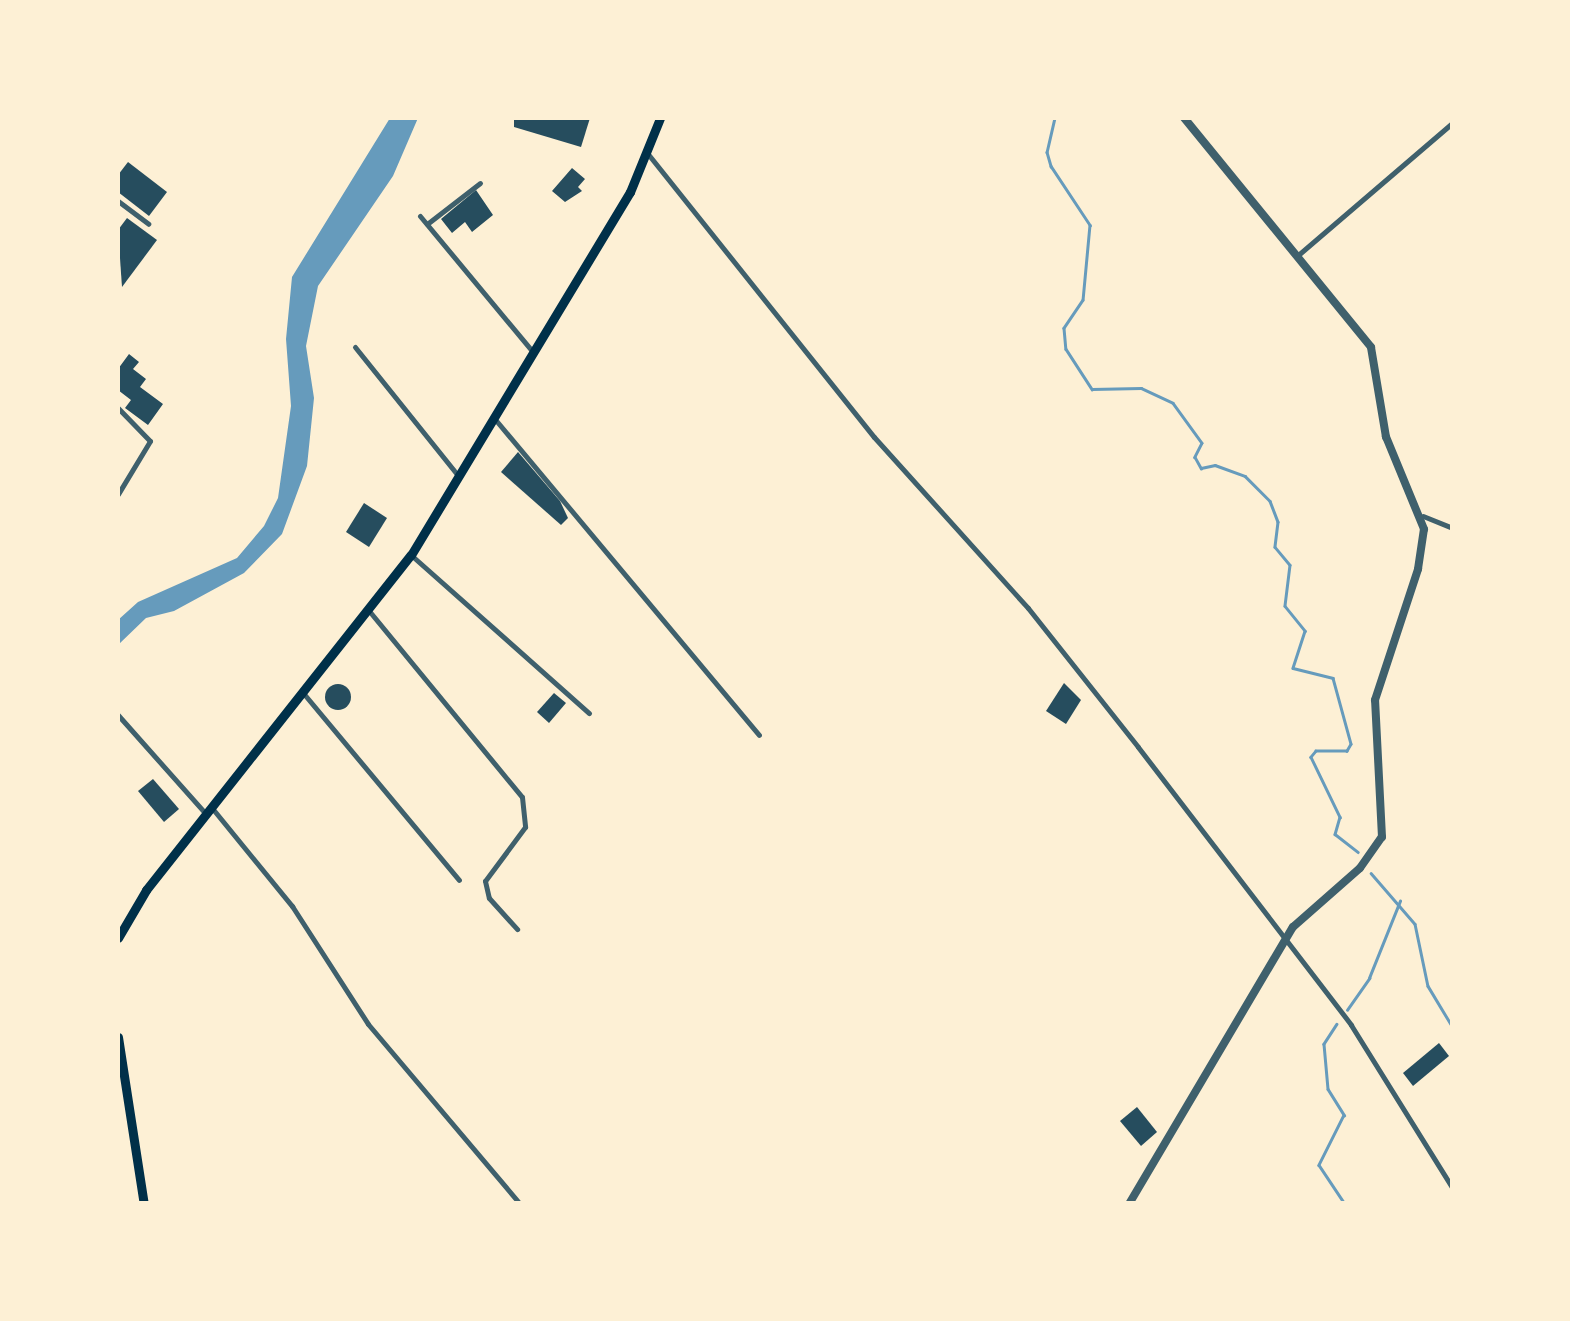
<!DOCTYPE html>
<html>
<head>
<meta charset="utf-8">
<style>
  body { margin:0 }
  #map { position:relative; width:1570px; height:1321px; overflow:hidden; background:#fdf0d5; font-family:"Asap Condensed",sans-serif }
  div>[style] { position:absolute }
  .water>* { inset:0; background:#669bbc }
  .stream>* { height:2.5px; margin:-1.25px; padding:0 1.25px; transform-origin:1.25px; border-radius:1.25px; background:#669bbc }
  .building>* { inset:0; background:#264d5e }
  .round { border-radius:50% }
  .minor>* { height:5px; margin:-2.5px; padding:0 2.5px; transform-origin:2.5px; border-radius:2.5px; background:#3f606c }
  .tertiary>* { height:8px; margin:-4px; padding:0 4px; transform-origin:4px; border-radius:4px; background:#3f606c }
  .primary>* { height:9px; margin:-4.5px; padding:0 4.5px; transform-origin:4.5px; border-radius:4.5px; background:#003049 }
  span { translate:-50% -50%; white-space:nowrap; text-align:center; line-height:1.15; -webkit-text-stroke:10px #fdf0d5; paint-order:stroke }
  .frame { position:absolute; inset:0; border:120px solid #fdf0d5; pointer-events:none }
</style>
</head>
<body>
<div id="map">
  <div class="water">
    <i style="clip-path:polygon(390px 118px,418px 118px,393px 176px,318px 286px,306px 346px,314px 398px,307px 466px,282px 534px,244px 573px,174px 611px,146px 618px,118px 645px,118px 620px,138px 602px,237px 558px,264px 526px,278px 498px,291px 406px,286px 339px,292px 277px)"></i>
  </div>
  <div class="stream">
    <i style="left:1055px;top:118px;width:35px;rotate:103deg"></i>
    <i style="left:1047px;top:152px;width:15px;rotate:74deg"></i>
    <i style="left:1051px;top:166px;width:71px;rotate:56.5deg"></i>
    <i style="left:1090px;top:225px;width:75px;rotate:95.3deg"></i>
    <i style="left:1083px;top:300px;width:34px;rotate:124deg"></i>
    <i style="left:1064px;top:328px;width:21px;rotate:85deg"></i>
    <i style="left:1066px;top:349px;width:48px;rotate:57deg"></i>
    <i style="left:1092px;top:389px;width:49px;rotate:-1.2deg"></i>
    <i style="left:1141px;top:388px;width:35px;rotate:25deg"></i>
    <i style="left:1173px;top:403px;width:49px;rotate:54.1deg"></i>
    <i style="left:1202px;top:443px;width:16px;rotate:117deg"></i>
    <i style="left:1195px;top:457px;width:13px;rotate:61deg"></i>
    <i style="left:1201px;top:468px;width:14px;rotate:-12deg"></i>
    <i style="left:1215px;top:465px;width:32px;rotate:20deg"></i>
    <i style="left:1245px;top:476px;width:35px;rotate:45deg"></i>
    <i style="left:1270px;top:501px;width:22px;rotate:69deg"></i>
    <i style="left:1278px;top:522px;width:25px;rotate:97deg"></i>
    <i style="left:1275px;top:547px;width:23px;rotate:50deg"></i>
    <i style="left:1290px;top:565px;width:41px;rotate:97deg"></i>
    <i style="left:1285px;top:606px;width:32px;rotate:51deg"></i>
    <i style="left:1305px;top:631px;width:39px;rotate:108deg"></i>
    <i style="left:1293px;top:668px;width:41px;rotate:14deg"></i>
    <i style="left:1333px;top:678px;width:68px;rotate:74.7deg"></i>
    <i style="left:1351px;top:744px;width:8px;rotate:120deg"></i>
    <i style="left:1347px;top:751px;width:31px;rotate:180deg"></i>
    <i style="left:1316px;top:751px;width:8px;rotate:130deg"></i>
    <i style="left:1311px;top:757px;width:67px;rotate:64.2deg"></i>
    <i style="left:1340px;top:817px;width:18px;rotate:106deg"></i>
    <i style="left:1335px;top:834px;width:29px;rotate:38deg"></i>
    <i style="left:1371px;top:873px;width:67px;rotate:49.2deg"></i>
    <i style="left:1415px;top:924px;width:63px;rotate:78.2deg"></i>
    <i style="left:1428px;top:986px;width:47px;rotate:59deg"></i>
    <i style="left:1347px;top:1010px;width:39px;rotate:-55deg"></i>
    <i style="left:1369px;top:978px;width:83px;rotate:-68.1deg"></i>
    <i style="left:1337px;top:1024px;width:24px;rotate:123deg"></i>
    <i style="left:1324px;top:1044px;width:45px;rotate:84.9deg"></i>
    <i style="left:1328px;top:1089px;width:31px;rotate:58deg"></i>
    <i style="left:1344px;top:1115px;width:56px;rotate:116.6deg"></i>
    <i style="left:1319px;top:1165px;width:47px;rotate:56.3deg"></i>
  </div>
  <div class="building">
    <i style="clip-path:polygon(514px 118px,590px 118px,581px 147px,514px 127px)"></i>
    <i style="clip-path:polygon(128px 162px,167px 192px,149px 216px,118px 192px,118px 175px)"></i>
    <i style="clip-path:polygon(572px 168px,585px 179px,578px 187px,582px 191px,565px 202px,552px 191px)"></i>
    <i style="clip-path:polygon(476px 190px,493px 215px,472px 232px,465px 222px,452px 233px,441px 219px)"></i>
    <i style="clip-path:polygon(127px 218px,157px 240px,122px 287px,118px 230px)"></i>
    <i style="clip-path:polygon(129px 354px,139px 362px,133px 369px,146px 379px,140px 387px,163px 404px,148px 425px,125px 408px,131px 400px,118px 390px,118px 369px)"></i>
    <i style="clip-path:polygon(518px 452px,560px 501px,568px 518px,561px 525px,501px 472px)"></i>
    <i style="clip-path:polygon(364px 503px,387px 518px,369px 547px,346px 532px)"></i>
    <i style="clip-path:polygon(1064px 683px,1081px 700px,1066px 724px,1046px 711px)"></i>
    <i class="round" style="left:325px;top:684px;width:26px;height:26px"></i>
    <i style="clip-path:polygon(554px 693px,566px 703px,549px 723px,537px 712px)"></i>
    <i style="clip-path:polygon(153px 779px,179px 809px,164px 822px,138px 791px)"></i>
    <i style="clip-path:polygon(1439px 1043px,1449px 1056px,1413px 1086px,1403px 1073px)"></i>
    <i style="clip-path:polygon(1137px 1107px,1157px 1132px,1141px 1146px,1120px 1121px)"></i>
  </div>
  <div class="minor">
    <i style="left:648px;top:154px;width:362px;rotate:51.4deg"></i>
    <i style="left:874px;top:437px;width:230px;rotate:48deg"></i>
    <i style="left:1028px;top:608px;width:177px;rotate:51.6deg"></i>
    <i style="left:1138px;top:747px;width:350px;rotate:52.5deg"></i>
    <i style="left:1351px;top:1025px;width:191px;rotate:58.1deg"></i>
    <i style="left:118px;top:201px;width:38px;rotate:37deg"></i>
    <i style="left:420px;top:216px;width:177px;rotate:50.3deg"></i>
    <i style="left:427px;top:224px;width:67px;rotate:-37.7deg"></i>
    <i style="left:1297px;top:256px;width:204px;rotate:-40.6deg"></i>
    <i style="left:355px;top:347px;width:166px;rotate:51.3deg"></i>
    <i style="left:118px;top:408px;width:46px;rotate:45.9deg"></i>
    <i style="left:150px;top:441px;width:62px;rotate:121.1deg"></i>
    <i style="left:494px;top:418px;width:413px;rotate:50.1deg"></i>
    <i style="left:1423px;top:516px;width:31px;rotate:22deg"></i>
    <i style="left:411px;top:555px;width:238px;rotate:41.6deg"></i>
    <i style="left:370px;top:612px;width:239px;rotate:50.6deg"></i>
    <i style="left:522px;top:797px;width:30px;rotate:84deg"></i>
    <i style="left:525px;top:827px;width:67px;rotate:126.5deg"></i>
    <i style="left:485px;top:881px;width:17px;rotate:77deg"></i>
    <i style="left:489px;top:898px;width:42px;rotate:47.9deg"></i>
    <i style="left:304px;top:694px;width:242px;rotate:50.2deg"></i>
    <i style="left:118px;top:715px;width:131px;rotate:48.4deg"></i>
    <i style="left:212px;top:808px;width:127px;rotate:50.8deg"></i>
    <i style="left:292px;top:906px;width:140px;rotate:57.2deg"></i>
    <i style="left:368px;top:1024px;width:236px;rotate:49.8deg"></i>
  </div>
  <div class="tertiary">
    <i style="left:1129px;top:1204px;width:322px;rotate:-59.4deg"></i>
    <i style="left:1293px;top:927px;width:89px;rotate:-41.4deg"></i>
    <i style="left:1360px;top:868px;width:38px;rotate:-55deg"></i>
    <i style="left:1382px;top:837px;width:137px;rotate:-92.9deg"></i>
    <i style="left:1375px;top:700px;width:138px;rotate:-71.8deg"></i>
    <i style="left:1418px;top:569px;width:40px;rotate:-81.5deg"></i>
    <i style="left:1424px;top:529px;width:100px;rotate:-112.4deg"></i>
    <i style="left:1386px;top:437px;width:91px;rotate:-99.5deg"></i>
    <i style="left:1371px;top:347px;width:296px;rotate:-129.2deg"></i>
  </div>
  <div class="primary">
    <i style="left:118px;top:938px;width:56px;rotate:-59.7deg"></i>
    <i style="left:146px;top:890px;width:427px;rotate:-51.7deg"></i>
    <i style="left:411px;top:555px;width:424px;rotate:-58.9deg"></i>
    <i style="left:630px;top:192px;width:80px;rotate:-67.9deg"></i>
    <i style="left:118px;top:1037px;width:169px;rotate:81.2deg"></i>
  </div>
  <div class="frame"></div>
</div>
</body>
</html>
